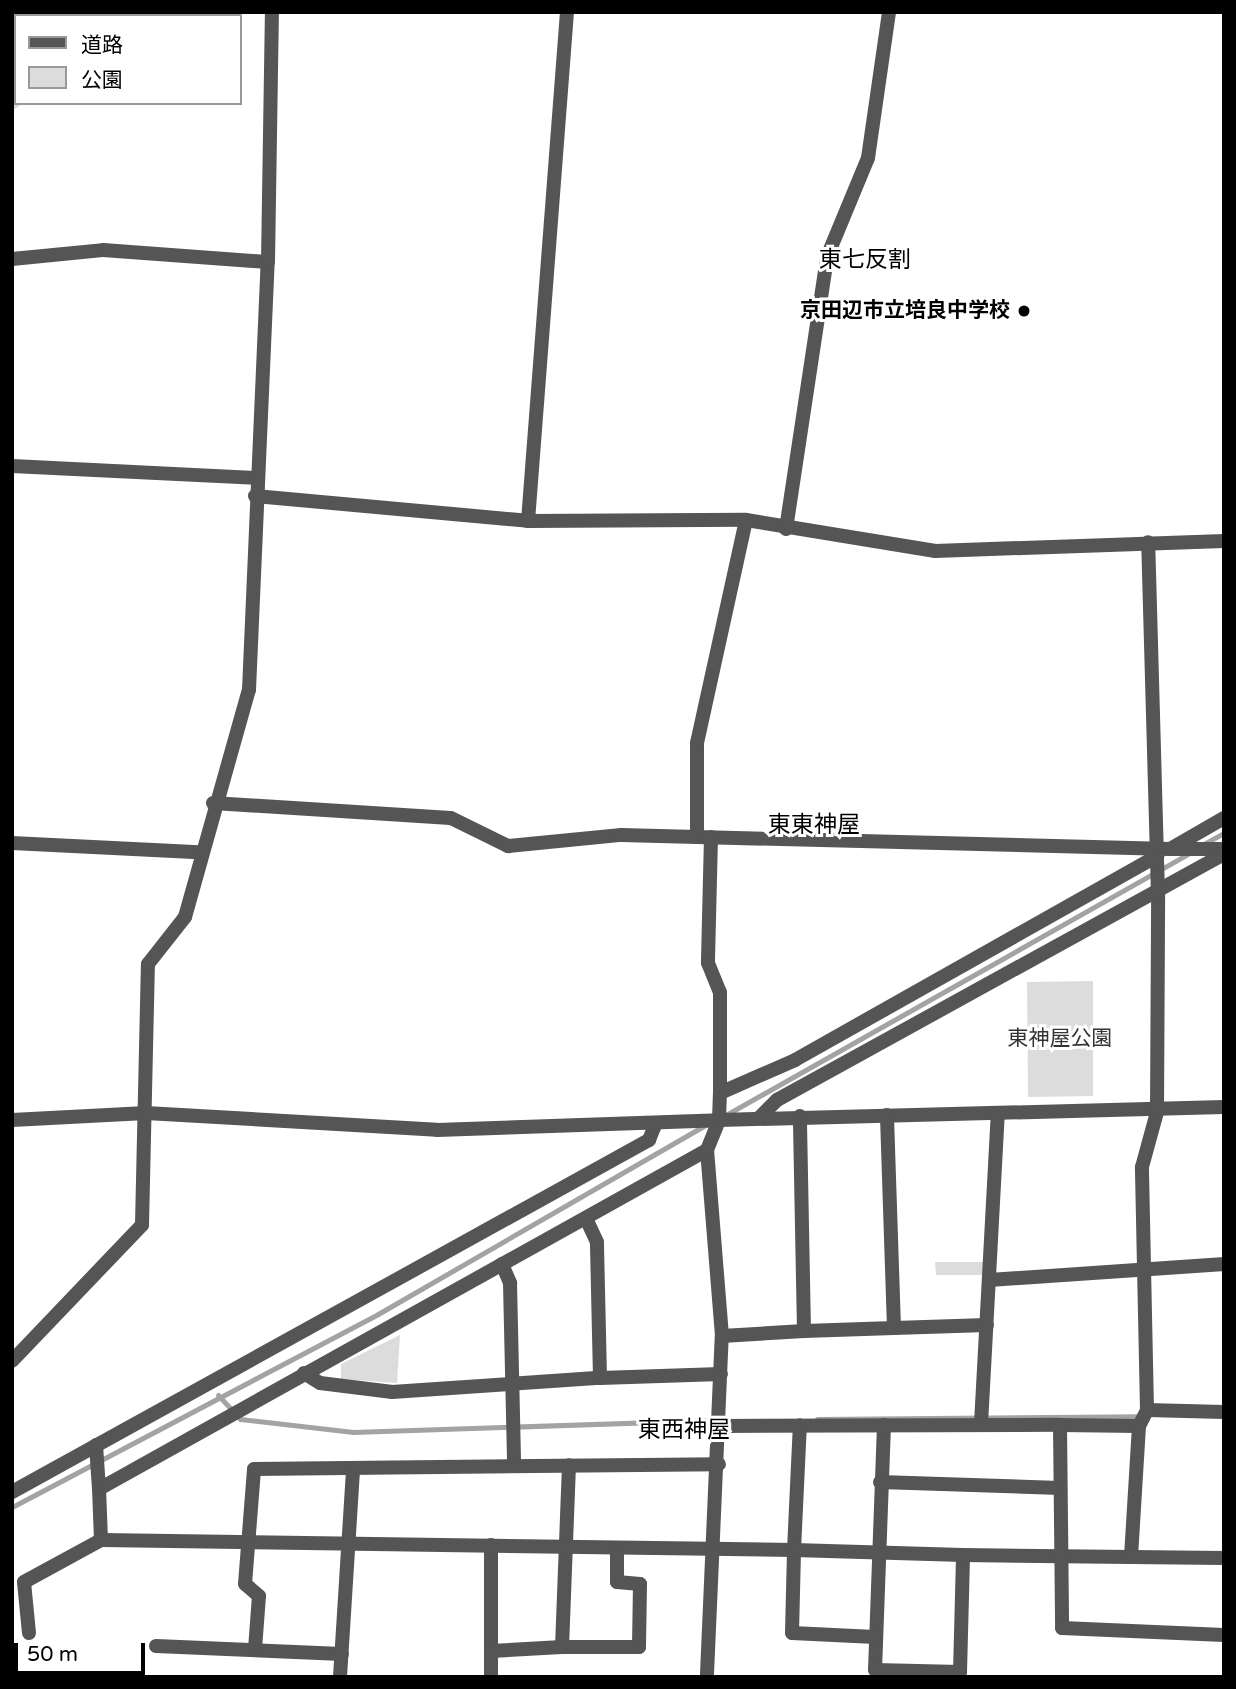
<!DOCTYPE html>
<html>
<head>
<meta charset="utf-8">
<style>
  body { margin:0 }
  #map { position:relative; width:1236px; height:1689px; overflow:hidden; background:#fff; font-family:"Varela Round","Noto Sans JP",sans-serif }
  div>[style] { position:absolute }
  .green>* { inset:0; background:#dcdcdc }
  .stream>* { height:5px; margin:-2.5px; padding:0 2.5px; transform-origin:2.5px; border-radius:2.5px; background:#a3a3a3 }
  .minor>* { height:14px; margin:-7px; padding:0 7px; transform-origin:7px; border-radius:7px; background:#555 }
  .tertiary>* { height:14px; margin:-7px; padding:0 7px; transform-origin:7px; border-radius:7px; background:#555 }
  .dots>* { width:19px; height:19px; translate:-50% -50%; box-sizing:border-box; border:4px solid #fff; border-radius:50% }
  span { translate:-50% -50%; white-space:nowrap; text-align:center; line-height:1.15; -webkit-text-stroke:6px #fff; paint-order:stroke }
  .poi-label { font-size:21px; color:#000; font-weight:700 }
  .right { translate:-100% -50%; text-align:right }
  .park-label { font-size:21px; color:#333 }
  .neighbourhood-label { font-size:23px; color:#000 }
  .frame { position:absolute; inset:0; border:14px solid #000; pointer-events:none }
  .legend { position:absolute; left:14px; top:14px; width:228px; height:91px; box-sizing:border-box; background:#fff; border:2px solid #999; margin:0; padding:9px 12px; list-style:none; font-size:21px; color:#000 }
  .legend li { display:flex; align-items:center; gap:14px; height:35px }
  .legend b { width:35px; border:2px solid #999 }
  .scale { position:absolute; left:14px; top:1643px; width:131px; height:32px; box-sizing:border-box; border:4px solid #000; border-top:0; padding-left:9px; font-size:21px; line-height:24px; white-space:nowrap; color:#000; -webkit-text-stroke:5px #fff; paint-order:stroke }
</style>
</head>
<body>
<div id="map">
  <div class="green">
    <i style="clip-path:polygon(12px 12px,154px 12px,16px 16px,16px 103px,23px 103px,12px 111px)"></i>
    <i style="clip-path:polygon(1093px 981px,1093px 1096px,1028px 1097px,1027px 982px)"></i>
    <i style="clip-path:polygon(935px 1262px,988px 1262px,987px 1275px,936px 1275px)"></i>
    <i style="clip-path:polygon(400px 1335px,397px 1383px,341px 1379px,341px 1364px)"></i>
  </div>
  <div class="stream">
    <i style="left:1202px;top:845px;width:25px;rotate:-29deg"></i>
    <i style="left:724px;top:1116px;width:533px;rotate:-29.45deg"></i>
    <i style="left:218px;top:1395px;width:33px;rotate:47deg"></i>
    <i style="left:240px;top:1419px;width:114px;rotate:6.6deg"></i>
    <i style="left:353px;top:1432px;width:364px;rotate:-1.9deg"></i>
    <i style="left:817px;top:1419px;width:327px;rotate:-0.5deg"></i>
    <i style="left:12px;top:1507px;width:414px;rotate:-27.8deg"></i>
    <i style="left:378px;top:1314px;width:379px;rotate:-30deg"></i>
  </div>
  <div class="minor">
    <i style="left:12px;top:259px;width:91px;rotate:-5.6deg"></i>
    <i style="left:103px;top:250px;width:165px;rotate:4.2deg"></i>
    <i style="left:12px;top:466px;width:243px;rotate:2.8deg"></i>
    <i style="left:255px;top:496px;width:274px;rotate:5.2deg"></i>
    <i style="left:528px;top:521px;width:218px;rotate:-0.3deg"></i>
    <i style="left:746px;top:520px;width:192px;rotate:9.3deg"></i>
    <i style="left:935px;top:551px;width:289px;rotate:-2deg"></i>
    <i style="left:528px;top:521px;width:510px;rotate:-85.62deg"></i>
    <i style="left:786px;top:529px;width:275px;rotate:-81.4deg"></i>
    <i style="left:827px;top:257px;width:107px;rotate:-67.5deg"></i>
    <i style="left:868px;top:158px;width:148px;rotate:-81.8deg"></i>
    <i style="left:213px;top:803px;width:238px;rotate:3.6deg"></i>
    <i style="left:451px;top:818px;width:64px;rotate:26.2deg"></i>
    <i style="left:508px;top:846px;width:114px;rotate:-5.6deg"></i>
    <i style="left:621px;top:835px;width:549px;rotate:1.46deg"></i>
    <i style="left:1170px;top:849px;width:62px;rotate:-29.9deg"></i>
    <i style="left:697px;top:837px;width:94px;rotate:-90deg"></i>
    <i style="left:697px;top:743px;width:228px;rotate:-77.6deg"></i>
    <i style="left:711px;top:837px;width:126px;rotate:91.4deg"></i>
    <i style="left:708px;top:963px;width:31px;rotate:68deg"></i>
    <i style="left:720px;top:992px;width:101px;rotate:90deg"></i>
    <i style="left:12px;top:843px;width:187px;rotate:2.8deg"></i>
    <i style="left:1171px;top:849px;width:53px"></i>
    <i style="left:760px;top:1117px;width:24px;rotate:-45deg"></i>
    <i style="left:777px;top:1100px;width:510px;rotate:-28.83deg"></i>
    <i style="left:12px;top:1120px;width:134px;rotate:-3deg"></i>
    <i style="left:719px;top:1120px;width:505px;rotate:-1.47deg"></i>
    <i style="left:502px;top:1264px;width:21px;rotate:67deg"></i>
    <i style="left:510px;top:1283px;width:182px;rotate:88.7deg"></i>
    <i style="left:989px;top:1280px;width:236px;rotate:-3.9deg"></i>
    <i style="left:894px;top:1328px;width:93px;rotate:-1.8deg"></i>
    <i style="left:804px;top:1331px;width:90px;rotate:-1.9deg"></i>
    <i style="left:894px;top:1328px;width:213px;rotate:-91.9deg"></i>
    <i style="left:722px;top:1336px;width:82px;rotate:-3.5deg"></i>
    <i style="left:804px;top:1331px;width:215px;rotate:-91.1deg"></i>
    <i style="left:12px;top:1361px;width:188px;rotate:-46.3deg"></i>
    <i style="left:142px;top:1225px;width:261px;rotate:-88.7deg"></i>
    <i style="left:148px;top:964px;width:60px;rotate:-51.8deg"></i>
    <i style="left:185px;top:917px;width:236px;rotate:-74.3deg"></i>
    <i style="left:249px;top:690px;width:428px;rotate:-87.5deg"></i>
    <i style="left:268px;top:262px;width:250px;rotate:-89.1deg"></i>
    <i style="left:304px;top:1373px;width:19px;rotate:32deg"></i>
    <i style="left:320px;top:1383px;width:73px;rotate:7.1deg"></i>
    <i style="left:392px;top:1392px;width:208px;rotate:-3.9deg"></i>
    <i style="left:600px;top:1378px;width:136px;rotate:-91.3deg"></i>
    <i style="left:597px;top:1242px;width:26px;rotate:-115deg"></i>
    <i style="left:600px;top:1378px;width:121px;rotate:-1.9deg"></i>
    <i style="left:1147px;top:1410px;width:77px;rotate:1.5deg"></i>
    <i style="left:981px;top:1424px;width:311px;rotate:-86.9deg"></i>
    <i style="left:884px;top:1425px;width:245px;rotate:92.1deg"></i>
    <i style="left:875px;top:1670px;width:85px;rotate:1.3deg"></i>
    <i style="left:960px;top:1672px;width:117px;rotate:-88.5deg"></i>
    <i style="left:963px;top:1555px;width:168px;rotate:0.7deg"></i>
    <i style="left:1060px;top:1425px;width:79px;rotate:0.7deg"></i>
    <i style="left:1139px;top:1426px;width:18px;rotate:-63deg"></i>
    <i style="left:1147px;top:1410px;width:243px;rotate:-91.2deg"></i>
    <i style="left:1142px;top:1167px;width:57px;rotate:-74.7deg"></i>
    <i style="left:1157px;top:1112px;width:218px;rotate:-89.7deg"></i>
    <i style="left:1158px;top:894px;width:352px;rotate:-91.6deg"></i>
    <i style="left:721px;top:1426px;width:339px;rotate:-0.2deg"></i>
    <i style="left:1060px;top:1425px;width:203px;rotate:89.4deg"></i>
    <i style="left:1062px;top:1628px;width:162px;rotate:2.5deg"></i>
    <i style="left:1139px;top:1426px;width:131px;rotate:93.5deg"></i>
    <i style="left:1131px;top:1557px;width:93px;rotate:0.6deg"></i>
    <i style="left:96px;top:1445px;width:44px;rotate:86.1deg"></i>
    <i style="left:880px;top:1482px;width:180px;rotate:1.9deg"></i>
    <i style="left:12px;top:1492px;width:728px;rotate:-28.92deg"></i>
    <i style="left:649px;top:1140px;width:18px;rotate:-68deg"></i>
    <i style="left:101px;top:1540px;width:51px;rotate:-92.2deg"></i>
    <i style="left:99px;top:1489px;width:696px;rotate:-29.14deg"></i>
    <i style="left:491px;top:1545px;width:106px;rotate:90deg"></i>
    <i style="left:491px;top:1651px;width:71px;rotate:-3.2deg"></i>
    <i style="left:562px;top:1647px;width:182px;rotate:-87.8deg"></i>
    <i style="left:29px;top:1633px;width:51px;rotate:-95.6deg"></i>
    <i style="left:24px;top:1582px;width:88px;rotate:-28.6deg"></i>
    <i style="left:101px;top:1540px;width:693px;rotate:0.83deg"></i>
    <i style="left:794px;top:1550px;width:125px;rotate:-87.3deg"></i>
    <i style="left:875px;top:1637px;width:83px;rotate:-177.2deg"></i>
    <i style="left:792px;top:1633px;width:83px;rotate:-88.6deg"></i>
    <i style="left:794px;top:1550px;width:169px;rotate:1.7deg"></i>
    <i style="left:156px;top:1646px;width:186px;rotate:2.5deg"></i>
    <i style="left:562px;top:1647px;width:77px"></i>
    <i style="left:639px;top:1647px;width:63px;rotate:-89.1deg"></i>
    <i style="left:640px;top:1584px;width:23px;rotate:-175deg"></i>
    <i style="left:617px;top:1582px;width:33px;rotate:-90deg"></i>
    <i style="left:255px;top:1649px;width:53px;rotate:-85.7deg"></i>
    <i style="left:259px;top:1596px;width:18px;rotate:-139deg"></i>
    <i style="left:245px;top:1584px;width:115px;rotate:-85.5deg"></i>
    <i style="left:254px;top:1469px;width:465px;rotate:-0.6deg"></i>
    <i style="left:491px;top:1651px;width:26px;rotate:90deg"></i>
    <i style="left:707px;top:1674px;width:338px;rotate:-87.5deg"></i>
    <i style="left:722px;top:1336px;width:187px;rotate:-94.6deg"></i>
    <i style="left:707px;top:1150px;width:32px;rotate:-68deg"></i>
    <i style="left:719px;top:1120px;width:27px;rotate:-88deg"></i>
    <i style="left:720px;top:1093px;width:82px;rotate:-23.7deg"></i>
    <i style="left:795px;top:1060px;width:416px;rotate:-29.4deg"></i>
    <i style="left:340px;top:1677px;width:208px;rotate:-86.4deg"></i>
  </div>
  <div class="tertiary">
    <i style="left:146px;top:1113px;width:291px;rotate:3.3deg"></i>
    <i style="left:437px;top:1130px;width:282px;rotate:-2deg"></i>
  </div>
  <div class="dots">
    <i style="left:1024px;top:311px;background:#000"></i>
  </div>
  <div class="poi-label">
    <span class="right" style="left:1010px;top:311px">京田辺市立培良中学校</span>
  </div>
  <div class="park-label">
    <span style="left:1060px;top:1039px">東神屋公園</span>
  </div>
  <div class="neighbourhood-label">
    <span style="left:865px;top:260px">東七反割</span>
    <span style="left:814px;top:825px">東東神屋</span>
    <span style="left:684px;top:1430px">東西神屋</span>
  </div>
  <div class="frame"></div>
  <ul class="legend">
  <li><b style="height:9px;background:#555"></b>道路</li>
  <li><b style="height:19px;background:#dcdcdc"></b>公園</li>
  </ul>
  <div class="scale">50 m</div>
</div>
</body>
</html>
